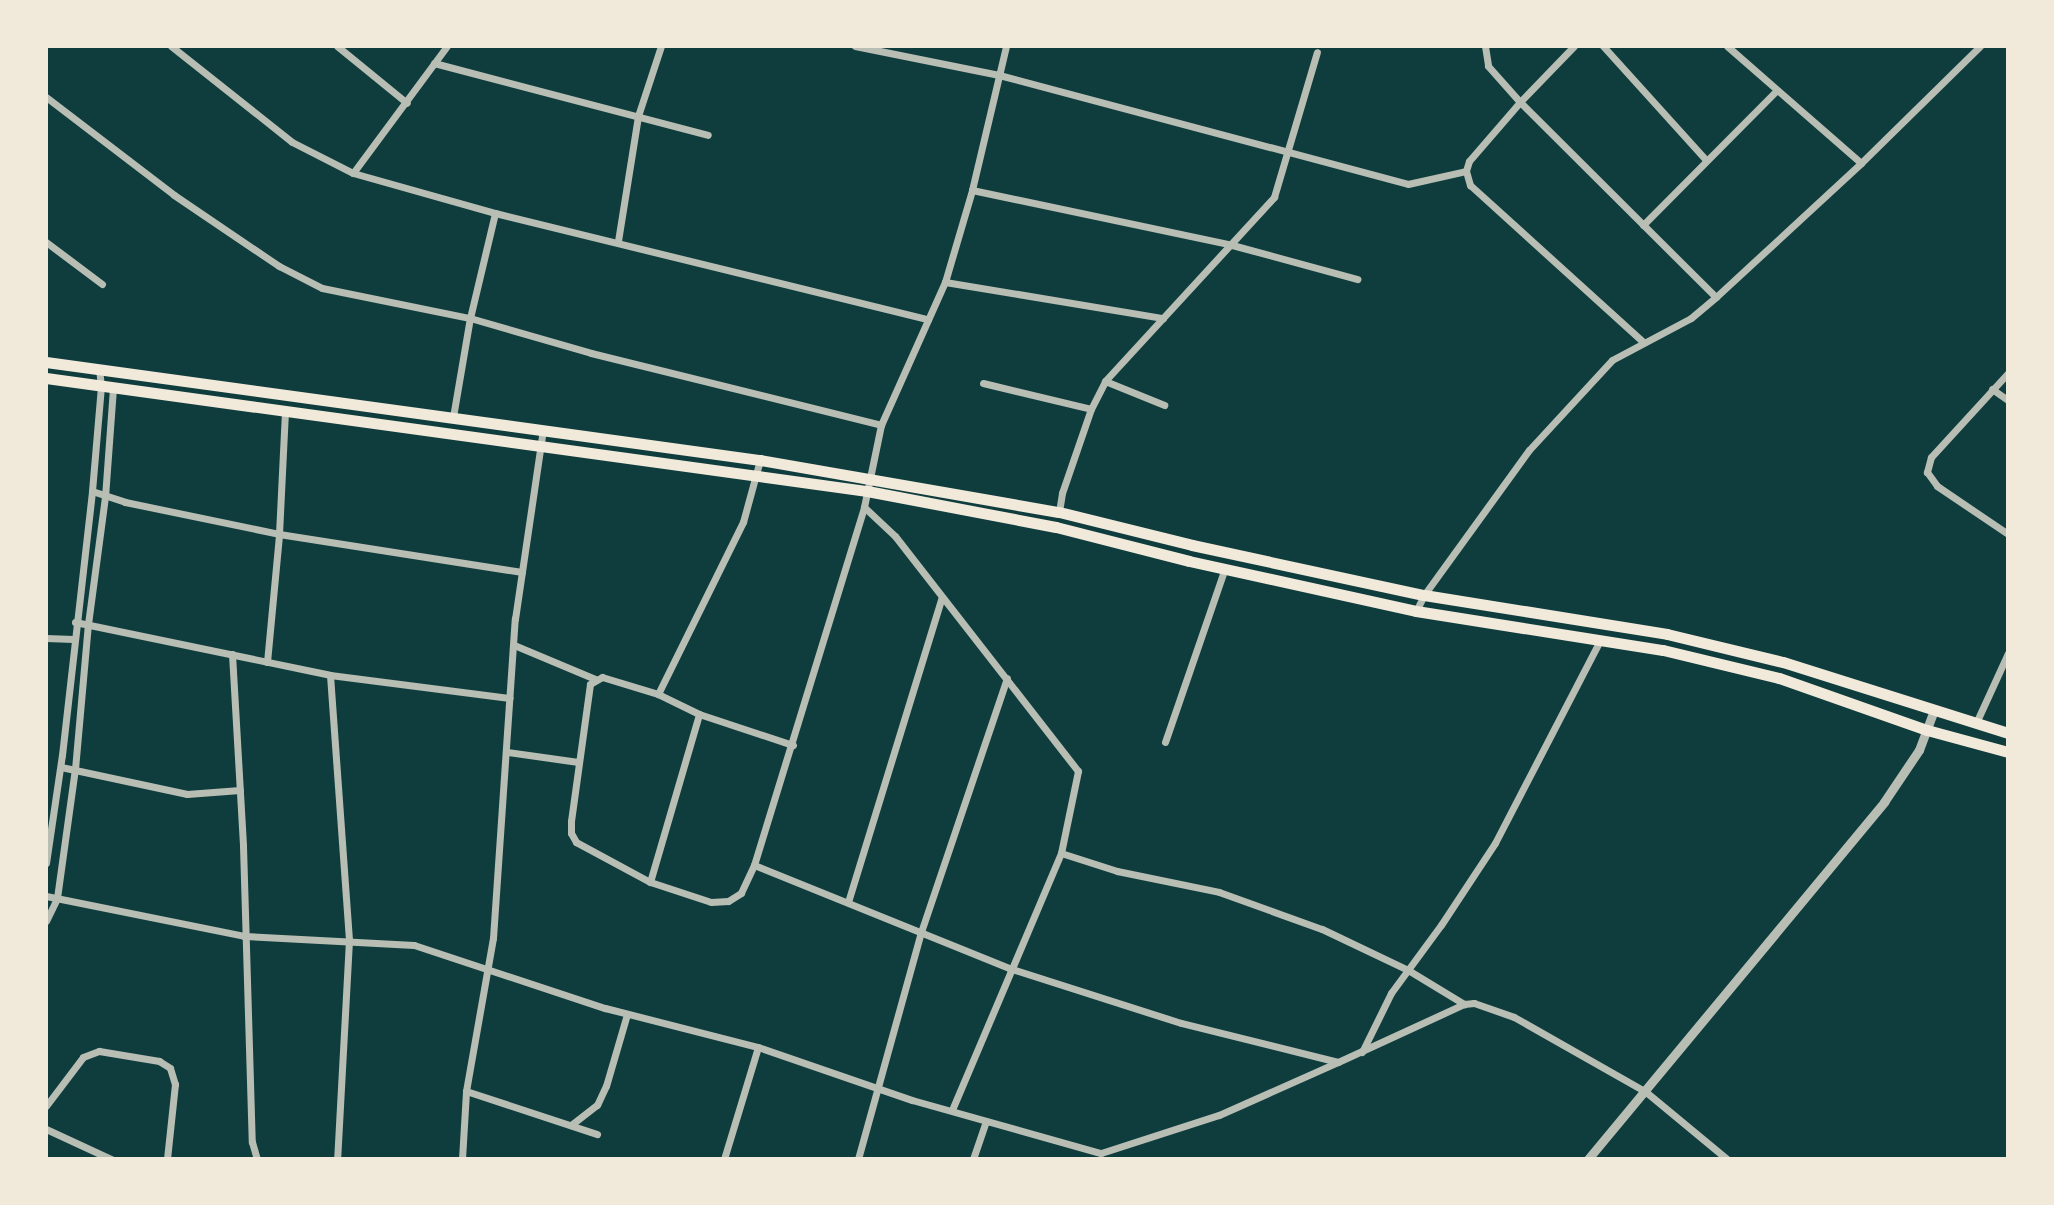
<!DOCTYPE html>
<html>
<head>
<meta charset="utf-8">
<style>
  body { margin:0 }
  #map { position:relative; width:2054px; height:1205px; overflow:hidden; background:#0f3d3e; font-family:"Zilla Slab",serif }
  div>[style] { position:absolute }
  .minor>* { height:7px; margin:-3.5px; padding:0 3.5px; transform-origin:3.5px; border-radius:3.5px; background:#b8beb3 }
  .tertiary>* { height:9px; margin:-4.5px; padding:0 4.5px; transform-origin:4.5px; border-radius:4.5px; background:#b8beb3 }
  .primary>* { height:11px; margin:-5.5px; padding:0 5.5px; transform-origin:5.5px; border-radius:5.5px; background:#f1e9da }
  span { translate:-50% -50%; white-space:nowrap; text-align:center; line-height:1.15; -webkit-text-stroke:6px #f1e9da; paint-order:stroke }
  .frame { position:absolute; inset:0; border:48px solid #f1e9da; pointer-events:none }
</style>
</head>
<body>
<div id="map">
  <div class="minor">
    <i style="left:171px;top:46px;width:154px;rotate:38.4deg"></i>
    <i style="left:292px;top:142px;width:68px;rotate:26.9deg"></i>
    <i style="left:353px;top:173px;width:148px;rotate:15.7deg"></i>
    <i style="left:337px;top:46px;width:90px;rotate:39.2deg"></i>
    <i style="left:855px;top:46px;width:147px;rotate:11.4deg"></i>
    <i style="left:999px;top:75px;width:423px;rotate:14.9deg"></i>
    <i style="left:1408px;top:184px;width:59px;rotate:-12.6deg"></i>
    <i style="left:1485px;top:46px;width:20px;rotate:81deg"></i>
    <i style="left:1488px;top:66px;width:48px;rotate:48.4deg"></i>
    <i style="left:1520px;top:102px;width:276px;rotate:44.9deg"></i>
    <i style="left:1574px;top:46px;width:78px;rotate:134deg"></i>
    <i style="left:1520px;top:102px;width:78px;rotate:130.8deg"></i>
    <i style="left:1469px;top:161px;width:10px;rotate:107deg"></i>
    <i style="left:1466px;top:171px;width:15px;rotate:74deg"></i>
    <i style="left:1470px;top:185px;width:234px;rotate:42.2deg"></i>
    <i style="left:1603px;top:46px;width:154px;rotate:47.9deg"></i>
    <i style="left:1727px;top:46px;width:178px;rotate:41.1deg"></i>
    <i style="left:434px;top:63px;width:283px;rotate:14.7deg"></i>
    <i style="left:46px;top:97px;width:161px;rotate:37.4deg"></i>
    <i style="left:174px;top:195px;width:127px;rotate:34.1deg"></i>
    <i style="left:279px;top:266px;width:48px;rotate:27.1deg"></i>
    <i style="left:322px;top:288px;width:151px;rotate:11.5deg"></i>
    <i style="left:470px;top:318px;width:126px;rotate:16.1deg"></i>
    <i style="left:591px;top:353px;width:299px;rotate:13.9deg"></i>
    <i style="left:353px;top:173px;width:158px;rotate:-53.5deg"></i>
    <i style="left:972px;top:190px;width:266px;rotate:11.9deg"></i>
    <i style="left:1232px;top:245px;width:130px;rotate:15.2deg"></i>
    <i style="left:1643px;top:225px;width:189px;rotate:-45.2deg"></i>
    <i style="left:618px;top:241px;width:127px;rotate:-80.9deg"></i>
    <i style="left:638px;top:116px;width:74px;rotate:-71.8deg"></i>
    <i style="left:46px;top:242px;width:70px;rotate:36.9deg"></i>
    <i style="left:945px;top:282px;width:221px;rotate:9.4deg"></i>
    <i style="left:2008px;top:373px;width:114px;rotate:132.5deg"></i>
    <i style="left:1931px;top:457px;width:16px;rotate:105deg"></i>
    <i style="left:1927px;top:472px;width:17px;rotate:54deg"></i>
    <i style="left:1937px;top:486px;width:86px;rotate:34.1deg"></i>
    <i style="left:1105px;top:381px;width:64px;rotate:22.1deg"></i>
    <i style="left:983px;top:383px;width:111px;rotate:13.5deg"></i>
    <i style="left:1992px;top:389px;width:19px;rotate:35deg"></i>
    <i style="left:453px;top:417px;width:100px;rotate:-80.3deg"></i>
    <i style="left:470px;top:318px;width:108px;rotate:-76.6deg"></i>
    <i style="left:495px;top:213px;width:446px;rotate:13.8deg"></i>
    <i style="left:92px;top:491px;width:35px;rotate:18deg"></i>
    <i style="left:125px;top:502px;width:157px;rotate:11.7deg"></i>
    <i style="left:279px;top:534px;width:246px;rotate:8.9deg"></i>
    <i style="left:864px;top:507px;width:42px;rotate:43.1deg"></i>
    <i style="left:895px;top:536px;width:298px;rotate:52.1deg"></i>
    <i style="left:1078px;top:771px;width:84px;rotate:101.7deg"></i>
    <i style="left:1061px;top:853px;width:279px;rotate:113deg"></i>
    <i style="left:1059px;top:512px;width:19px;rotate:-81deg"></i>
    <i style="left:1062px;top:493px;width:89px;rotate:-71deg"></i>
    <i style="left:1091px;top:409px;width:31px;rotate:-63deg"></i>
    <i style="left:1105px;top:381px;width:250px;rotate:-47.4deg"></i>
    <i style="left:1274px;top:197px;width:151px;rotate:-73.5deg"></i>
    <i style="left:1416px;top:611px;width:18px;rotate:-63deg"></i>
    <i style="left:1424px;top:595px;width:179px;rotate:-54.1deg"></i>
    <i style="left:1529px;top:450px;width:122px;rotate:-47.3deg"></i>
    <i style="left:1612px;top:360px;width:89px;rotate:-28deg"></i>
    <i style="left:1691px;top:318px;width:33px;rotate:-40deg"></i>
    <i style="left:1716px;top:297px;width:197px;rotate:-42.7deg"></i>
    <i style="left:1861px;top:163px;width:167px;rotate:-44.5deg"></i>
    <i style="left:75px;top:622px;width:260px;rotate:11.7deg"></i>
    <i style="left:330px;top:675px;width:181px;rotate:7.3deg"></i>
    <i style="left:46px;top:638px;width:27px;rotate:2deg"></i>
    <i style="left:514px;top:645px;width:88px;rotate:22.8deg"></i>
    <i style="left:232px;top:654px;width:192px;rotate:86.7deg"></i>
    <i style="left:243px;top:846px;width:296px;rotate:88.3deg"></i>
    <i style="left:252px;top:1142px;width:18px;rotate:74deg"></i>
    <i style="left:267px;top:662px;width:129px;rotate:-84.6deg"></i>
    <i style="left:279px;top:534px;width:123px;rotate:-87.2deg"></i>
    <i style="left:330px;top:675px;width:266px;rotate:85.9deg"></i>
    <i style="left:349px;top:940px;width:219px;rotate:93.1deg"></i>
    <i style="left:699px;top:714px;width:99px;rotate:18.3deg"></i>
    <i style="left:1976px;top:723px;width:77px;rotate:-65.4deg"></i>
    <i style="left:1165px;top:742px;width:184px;rotate:-71deg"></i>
    <i style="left:507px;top:752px;width:72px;rotate:8deg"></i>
    <i style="left:61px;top:767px;width:129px;rotate:12.1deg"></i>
    <i style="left:187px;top:794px;width:53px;rotate:-4.3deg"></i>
    <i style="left:1061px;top:853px;width:59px;rotate:17.8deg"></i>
    <i style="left:1117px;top:871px;width:104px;rotate:11.6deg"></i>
    <i style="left:1219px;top:892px;width:109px;rotate:19.8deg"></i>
    <i style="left:1322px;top:929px;width:95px;rotate:25.5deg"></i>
    <i style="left:1408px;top:970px;width:66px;rotate:31.3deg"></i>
    <i style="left:46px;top:863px;width:109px;rotate:-81.6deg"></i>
    <i style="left:62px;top:755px;width:266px;rotate:-83.5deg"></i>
    <i style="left:92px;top:491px;width:104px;rotate:-85.1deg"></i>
    <i style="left:101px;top:387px;width:18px;rotate:-96deg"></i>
    <i style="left:754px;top:865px;width:375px;rotate:-72.9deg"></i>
    <i style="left:864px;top:507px;width:84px;rotate:-78.3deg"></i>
    <i style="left:881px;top:425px;width:157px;rotate:-65.9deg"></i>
    <i style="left:945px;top:282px;width:96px;rotate:-73.6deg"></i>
    <i style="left:972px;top:190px;width:148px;rotate:-76.7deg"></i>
    <i style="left:650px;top:882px;width:84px;rotate:-151.6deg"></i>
    <i style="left:576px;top:842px;width:10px;rotate:-119deg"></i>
    <i style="left:571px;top:833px;width:12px;rotate:-90deg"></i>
    <i style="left:571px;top:821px;width:138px;rotate:-82.1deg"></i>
    <i style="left:590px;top:684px;width:14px;rotate:-30deg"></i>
    <i style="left:602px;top:677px;width:59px;rotate:16.9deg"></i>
    <i style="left:46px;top:896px;width:202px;rotate:11.4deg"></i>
    <i style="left:244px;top:936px;width:170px;rotate:3deg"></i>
    <i style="left:414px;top:945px;width:201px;rotate:18.3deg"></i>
    <i style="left:605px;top:1008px;width:158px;rotate:14.3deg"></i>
    <i style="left:758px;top:1047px;width:163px;rotate:19deg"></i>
    <i style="left:912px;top:1100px;width:196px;rotate:15.7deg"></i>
    <i style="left:1101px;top:1153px;width:124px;rotate:-17.9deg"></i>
    <i style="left:1219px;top:1115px;width:130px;rotate:-24deg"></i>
    <i style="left:1338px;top:1062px;width:162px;rotate:-166deg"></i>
    <i style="left:1181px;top:1023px;width:181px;rotate:-162.3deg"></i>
    <i style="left:1009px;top:968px;width:275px;rotate:-158deg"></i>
    <i style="left:754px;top:865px;width:31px;rotate:115deg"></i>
    <i style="left:741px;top:893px;width:15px;rotate:148deg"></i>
    <i style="left:728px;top:901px;width:17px;rotate:177deg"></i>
    <i style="left:711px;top:902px;width:64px;rotate:-161.8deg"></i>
    <i style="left:650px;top:882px;width:175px;rotate:-73.7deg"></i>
    <i style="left:699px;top:714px;width:46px;rotate:-154deg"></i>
    <i style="left:658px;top:694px;width:192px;rotate:-63.7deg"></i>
    <i style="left:743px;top:522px;width:64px;rotate:-74.7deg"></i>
    <i style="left:848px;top:902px;width:319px;rotate:-72.9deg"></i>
    <i style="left:46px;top:921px;width:25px;rotate:-64deg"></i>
    <i style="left:57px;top:898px;width:130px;rotate:-82.1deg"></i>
    <i style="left:75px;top:769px;width:146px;rotate:-84.9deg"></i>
    <i style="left:88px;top:624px;width:128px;rotate:-82.4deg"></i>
    <i style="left:105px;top:497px;width:108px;rotate:-85.8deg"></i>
    <i style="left:1362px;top:1052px;width:66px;rotate:-63.8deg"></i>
    <i style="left:1391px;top:993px;width:84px;rotate:-53.7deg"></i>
    <i style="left:1441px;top:925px;width:98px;rotate:-56.6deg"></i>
    <i style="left:1495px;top:843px;width:226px;rotate:-62.6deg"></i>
    <i style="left:1338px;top:1062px;width:139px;rotate:-24.7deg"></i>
    <i style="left:1464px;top:1004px;width:10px;rotate:-6deg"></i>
    <i style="left:1474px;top:1003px;width:42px;rotate:19.3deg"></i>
    <i style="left:1514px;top:1017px;width:152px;rotate:29.6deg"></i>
    <i style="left:1646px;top:1092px;width:105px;rotate:39.6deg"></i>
    <i style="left:466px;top:1091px;width:138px;rotate:18.2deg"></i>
    <i style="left:46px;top:1106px;width:61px;rotate:-52.9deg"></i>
    <i style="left:83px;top:1057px;width:17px;rotate:-21deg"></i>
    <i style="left:99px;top:1051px;width:61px;rotate:9.5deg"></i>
    <i style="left:159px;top:1061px;width:13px;rotate:32deg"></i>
    <i style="left:170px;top:1068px;width:17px;rotate:73deg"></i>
    <i style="left:175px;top:1084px;width:75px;rotate:96.1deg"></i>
    <i style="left:571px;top:1125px;width:33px;rotate:-38deg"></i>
    <i style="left:597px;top:1105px;width:21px;rotate:-65deg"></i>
    <i style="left:606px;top:1086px;width:75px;rotate:-73.7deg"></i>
    <i style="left:46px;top:1129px;width:72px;rotate:24.8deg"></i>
    <i style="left:462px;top:1159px;width:68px;rotate:-86.6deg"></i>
    <i style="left:466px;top:1091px;width:155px;rotate:-80deg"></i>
    <i style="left:493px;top:938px;width:320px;rotate:-86.1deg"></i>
    <i style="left:515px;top:619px;width:192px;rotate:-81.6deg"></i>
    <i style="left:724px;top:1159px;width:117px;rotate:-73.1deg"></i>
    <i style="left:858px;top:1159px;width:236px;rotate:-74.5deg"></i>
    <i style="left:921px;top:932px;width:268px;rotate:-71.3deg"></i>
    <i style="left:973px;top:1159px;width:40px;rotate:-71.1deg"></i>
  </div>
  <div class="tertiary">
    <i style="left:1588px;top:1159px;width:464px;rotate:-50.3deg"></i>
    <i style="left:1884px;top:802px;width:63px;rotate:-56.1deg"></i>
    <i style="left:1919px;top:750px;width:43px;rotate:-69.4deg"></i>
  </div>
  <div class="primary">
    <i style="left:46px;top:362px;width:721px;rotate:7.82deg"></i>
    <i style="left:760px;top:460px;width:303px;rotate:9.9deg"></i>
    <i style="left:1059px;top:512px;width:137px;rotate:13.9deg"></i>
    <i style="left:1192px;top:545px;width:237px;rotate:12.2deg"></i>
    <i style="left:1424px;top:595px;width:246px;rotate:9.1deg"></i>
    <i style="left:1667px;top:634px;width:119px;rotate:13.6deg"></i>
    <i style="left:1783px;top:662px;width:236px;rotate:17.5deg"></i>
    <i style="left:46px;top:378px;width:829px;rotate:7.84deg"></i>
    <i style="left:867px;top:491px;width:192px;rotate:10.8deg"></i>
    <i style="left:1056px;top:527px;width:137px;rotate:14.3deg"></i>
    <i style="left:1189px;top:561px;width:232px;rotate:12.4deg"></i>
    <i style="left:1416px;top:611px;width:250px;rotate:9deg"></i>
    <i style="left:1663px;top:650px;width:119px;rotate:13.6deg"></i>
    <i style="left:1779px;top:678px;width:157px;rotate:19.4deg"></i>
    <i style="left:1927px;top:730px;width:84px;rotate:15.2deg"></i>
  </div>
  <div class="frame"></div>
</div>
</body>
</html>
